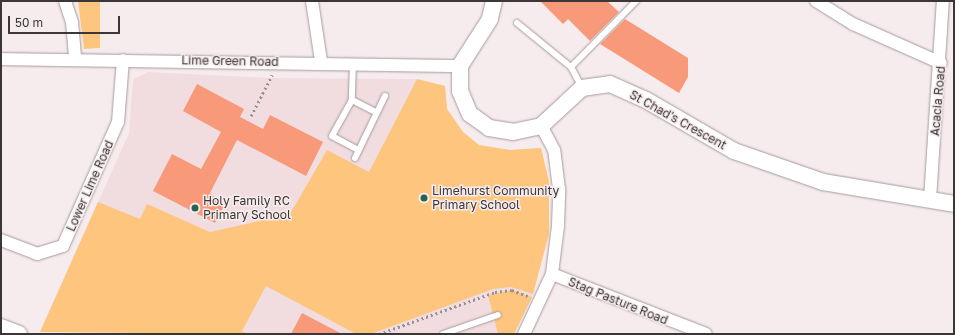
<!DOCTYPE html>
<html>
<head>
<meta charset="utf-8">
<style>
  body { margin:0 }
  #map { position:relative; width:955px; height:335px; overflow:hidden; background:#f7eced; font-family:"Golos Text",sans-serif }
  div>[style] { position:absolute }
  .built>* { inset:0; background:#f1dde0 }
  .green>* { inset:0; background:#fdc57e }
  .building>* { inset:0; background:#f89979 }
  .path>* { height:2.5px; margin-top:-1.25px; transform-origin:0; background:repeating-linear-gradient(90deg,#989091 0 2px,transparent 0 5px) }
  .roads { filter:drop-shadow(0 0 1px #a59b9d) drop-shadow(0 0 1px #a59b9d) }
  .service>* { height:6px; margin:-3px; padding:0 3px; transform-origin:3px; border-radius:3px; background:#fff }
  .minor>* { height:12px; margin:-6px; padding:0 6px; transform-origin:6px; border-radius:6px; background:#fff }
  .tertiary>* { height:16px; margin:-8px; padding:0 8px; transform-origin:8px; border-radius:8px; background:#fff }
  .dots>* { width:11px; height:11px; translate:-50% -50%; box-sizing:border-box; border:2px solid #f7eced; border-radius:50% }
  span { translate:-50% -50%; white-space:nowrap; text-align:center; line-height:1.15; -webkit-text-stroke:3px #f7eced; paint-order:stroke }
  .street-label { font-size:12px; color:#3b3737 }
  .poi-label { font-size:12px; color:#3b3737 }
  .left { translate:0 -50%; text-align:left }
  .frame { position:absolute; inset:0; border:2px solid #3b3737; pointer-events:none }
  .scale { position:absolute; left:8px; top:16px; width:112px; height:18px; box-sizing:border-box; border:2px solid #3b3737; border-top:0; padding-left:5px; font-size:12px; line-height:14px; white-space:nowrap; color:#3b3737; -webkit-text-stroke:3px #f7eced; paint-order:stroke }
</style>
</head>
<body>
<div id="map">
  <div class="built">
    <i style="clip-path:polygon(148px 72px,272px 78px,417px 79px,445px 86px,447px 109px,463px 132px,479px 145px,510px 150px,541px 148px,549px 182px,549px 234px,533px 294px,514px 334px,40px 332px,129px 133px,133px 79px)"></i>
  </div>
  <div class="green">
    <i style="clip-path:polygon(78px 1px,100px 1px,100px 48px,84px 49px)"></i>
    <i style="clip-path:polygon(417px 79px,445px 86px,447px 109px,463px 132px,479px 145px,510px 150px,541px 148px,549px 182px,549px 234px,533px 294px,511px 287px,493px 289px,371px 334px,356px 334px,266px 286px,242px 331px,248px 334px,40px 332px,98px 202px,140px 219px,147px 204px,210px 232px,290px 214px,327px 150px,369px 172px)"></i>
    <i style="clip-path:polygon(512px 290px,532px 297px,514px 334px,498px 334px,488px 295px)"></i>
  </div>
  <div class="building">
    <i style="clip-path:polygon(540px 1px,607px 1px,619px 12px,590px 41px,568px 19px,563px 24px)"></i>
    <i style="clip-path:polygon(625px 19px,688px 58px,688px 77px,679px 93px,600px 44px)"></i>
    <i style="clip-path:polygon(197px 84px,244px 109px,240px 117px,263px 129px,270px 115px,323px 142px,306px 176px,237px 140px,210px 193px,224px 206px,215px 223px,153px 191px,172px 154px,201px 169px,221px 132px,183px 111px)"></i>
    <i style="clip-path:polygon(302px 313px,342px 334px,291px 334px)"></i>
  </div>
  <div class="path">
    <i style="left:251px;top:116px;width:46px;rotate:-62.9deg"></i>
    <i style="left:379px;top:334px;width:123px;rotate:-19.9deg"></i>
    <i style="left:495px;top:292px;width:17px;rotate:-7deg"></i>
    <i style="left:512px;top:290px;width:17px;rotate:21deg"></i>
  </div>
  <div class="roads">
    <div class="service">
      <i style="left:517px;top:23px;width:70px;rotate:39.2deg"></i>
      <i style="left:571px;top:67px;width:24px;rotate:62deg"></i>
      <i style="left:353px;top:64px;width:36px;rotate:92deg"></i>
      <i style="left:352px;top:100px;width:41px;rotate:119.1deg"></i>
      <i style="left:332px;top:136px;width:30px;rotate:28deg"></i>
      <i style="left:571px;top:67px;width:93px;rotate:-45.4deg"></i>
      <i style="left:352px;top:100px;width:28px;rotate:27deg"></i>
      <i style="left:355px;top:158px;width:69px;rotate:-64.2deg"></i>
      <i style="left:443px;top:334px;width:58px;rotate:-19.1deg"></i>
    </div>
    <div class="minor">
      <i style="left:65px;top:1px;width:22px;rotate:72deg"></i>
      <i style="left:72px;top:22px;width:36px;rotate:85deg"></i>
      <i style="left:312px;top:1px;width:61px;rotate:81.5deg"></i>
      <i style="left:816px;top:1px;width:44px;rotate:31.9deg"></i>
      <i style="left:853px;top:24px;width:96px;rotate:23.9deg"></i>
      <i style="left:1px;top:59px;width:459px;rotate:0.9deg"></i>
      <i style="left:930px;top:200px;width:199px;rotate:-86.3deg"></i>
      <i style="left:1px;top:240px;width:39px;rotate:21deg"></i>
      <i style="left:37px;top:254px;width:27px;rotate:-17deg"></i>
      <i style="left:63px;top:246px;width:136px;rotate:-66.1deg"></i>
      <i style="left:118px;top:122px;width:62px;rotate:-85.4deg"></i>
      <i style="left:552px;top:274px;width:165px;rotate:21.3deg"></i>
      <i style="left:524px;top:334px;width:66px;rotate:-65deg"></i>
      <i style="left:552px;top:274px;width:48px;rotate:-82.9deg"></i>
      <i style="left:558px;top:226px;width:37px;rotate:-88deg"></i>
      <i style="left:559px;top:189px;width:39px;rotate:-97deg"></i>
      <i style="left:554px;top:150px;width:27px;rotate:-118deg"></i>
    </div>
    <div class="tertiary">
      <i style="left:494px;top:1px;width:18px;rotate:103deg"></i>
      <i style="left:490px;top:19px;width:56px;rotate:122.6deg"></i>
      <i style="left:460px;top:66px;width:25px;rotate:90deg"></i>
      <i style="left:460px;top:91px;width:25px;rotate:67deg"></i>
      <i style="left:470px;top:114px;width:24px;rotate:36deg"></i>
      <i style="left:489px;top:128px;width:24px;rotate:9deg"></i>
      <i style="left:513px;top:132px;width:29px;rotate:-12deg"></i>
      <i style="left:541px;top:126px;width:56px;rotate:-42.8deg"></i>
      <i style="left:582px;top:88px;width:28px;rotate:-8deg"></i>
      <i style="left:610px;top:84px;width:39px;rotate:24deg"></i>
      <i style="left:646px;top:100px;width:102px;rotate:30.1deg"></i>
      <i style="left:734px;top:151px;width:94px;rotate:19.2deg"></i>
      <i style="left:823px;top:182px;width:133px;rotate:9.5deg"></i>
      <i style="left:1px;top:327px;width:19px;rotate:21deg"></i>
    </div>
  </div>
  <div class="dots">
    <i style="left:424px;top:198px;background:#246351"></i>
    <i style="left:195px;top:208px;background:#246351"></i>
  </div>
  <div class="street-label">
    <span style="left:230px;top:61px;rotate:1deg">Lime Green Road</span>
    <span style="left:938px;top:101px;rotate:-85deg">Acacia Road</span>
    <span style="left:678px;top:120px;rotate:29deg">St Chad's Crescent</span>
    <span style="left:90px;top:186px;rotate:-66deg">Lower Lime Road</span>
    <span style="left:618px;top:301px;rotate:22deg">Stag Pasture Road</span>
  </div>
  <div class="poi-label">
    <span class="left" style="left:432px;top:198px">Limehurst Community<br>Primary School</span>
    <span class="left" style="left:203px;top:208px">Holy Family RC<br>Primary School</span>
  </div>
  <div class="frame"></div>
  <div class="scale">50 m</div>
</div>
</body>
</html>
